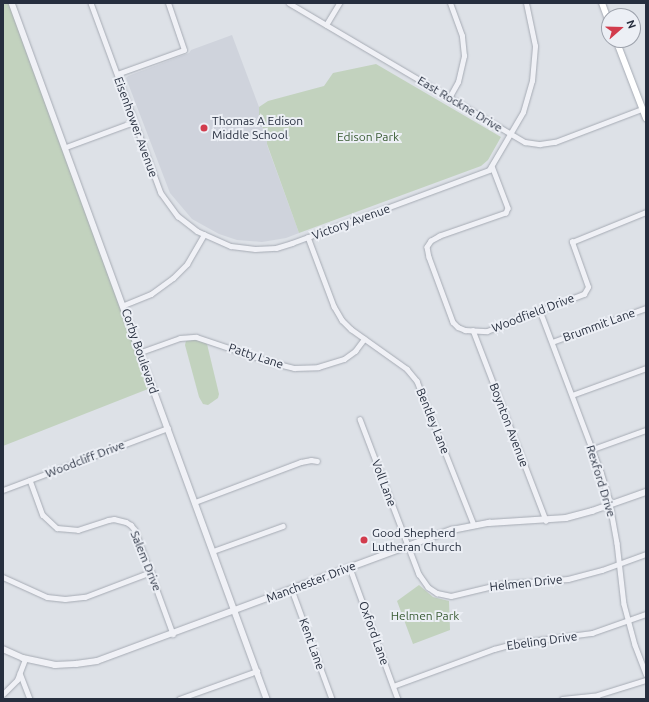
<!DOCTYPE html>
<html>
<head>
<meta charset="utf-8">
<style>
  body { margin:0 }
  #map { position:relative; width:649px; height:702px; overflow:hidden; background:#dde1e7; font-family:Ubuntu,sans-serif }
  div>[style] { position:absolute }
  .built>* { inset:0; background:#cfd3dc }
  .green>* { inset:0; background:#c2d2be }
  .roads { filter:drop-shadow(0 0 1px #a6abb4) drop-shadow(0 0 1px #a6abb4) }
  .minor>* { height:4.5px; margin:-2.25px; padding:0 2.25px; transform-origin:2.25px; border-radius:2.25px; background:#f0f1f6 }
  .tertiary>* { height:5.5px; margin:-2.75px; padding:0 2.75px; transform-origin:2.75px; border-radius:2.75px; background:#f0f1f6 }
  .secondary>* { height:6px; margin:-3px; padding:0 3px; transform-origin:3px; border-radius:3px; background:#fff }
  .dots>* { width:11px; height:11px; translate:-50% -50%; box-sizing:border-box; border:2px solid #eceff5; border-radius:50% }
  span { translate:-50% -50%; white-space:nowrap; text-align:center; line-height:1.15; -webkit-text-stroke:4px #eceff5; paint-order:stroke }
  .street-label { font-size:12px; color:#262e3e }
  .poi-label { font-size:12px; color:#262e3e }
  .left { translate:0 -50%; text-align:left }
  .park-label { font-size:12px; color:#395b33 }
  .frame { position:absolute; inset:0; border:4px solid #262e3e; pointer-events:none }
  .north { position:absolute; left:601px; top:8px; width:40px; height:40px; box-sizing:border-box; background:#eceff5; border:1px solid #9da2ac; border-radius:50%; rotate:70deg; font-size:11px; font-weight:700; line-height:16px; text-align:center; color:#262e3e }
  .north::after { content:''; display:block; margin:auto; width:14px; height:18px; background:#d23c4d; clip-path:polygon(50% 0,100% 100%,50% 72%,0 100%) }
</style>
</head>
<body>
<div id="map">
  <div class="built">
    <i style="clip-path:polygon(232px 35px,259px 107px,259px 117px,267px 140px,267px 145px,299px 233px,286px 238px,262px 242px,237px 240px,219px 234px,192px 219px,170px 193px,126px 78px,128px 76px,189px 53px,191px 50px)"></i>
  </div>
  <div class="green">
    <i style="clip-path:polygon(3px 3px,9px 3px,132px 335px,148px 389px,3px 446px)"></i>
    <i style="clip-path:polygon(376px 64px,501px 137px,488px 160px,481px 166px,299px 233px,267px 144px,267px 140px,259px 117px,259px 107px,268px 101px,324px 86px,333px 73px)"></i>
    <i style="clip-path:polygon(190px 339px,200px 340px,207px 344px,219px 394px,218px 398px,208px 405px,203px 404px,199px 397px,185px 345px,186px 341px)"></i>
    <i style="clip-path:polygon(419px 585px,433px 597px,449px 601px,450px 630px,413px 644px,397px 601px)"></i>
  </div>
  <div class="roads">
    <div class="minor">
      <i style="left:91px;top:3px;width:202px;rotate:69.8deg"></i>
      <i style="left:161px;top:193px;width:29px;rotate:54deg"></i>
      <i style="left:178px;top:216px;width:24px;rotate:38deg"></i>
      <i style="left:197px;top:231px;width:37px;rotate:24deg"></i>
      <i style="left:231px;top:246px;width:24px;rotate:7deg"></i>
      <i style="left:255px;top:249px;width:21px;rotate:-3deg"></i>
      <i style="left:276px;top:248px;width:17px;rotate:-17deg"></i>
      <i style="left:292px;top:243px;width:210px;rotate:-20.3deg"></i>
      <i style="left:489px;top:170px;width:67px;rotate:-59.6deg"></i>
      <i style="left:523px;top:112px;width:32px;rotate:-74deg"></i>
      <i style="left:532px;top:81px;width:35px;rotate:-85deg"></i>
      <i style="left:535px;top:46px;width:44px;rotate:-101.8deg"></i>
      <i style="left:289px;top:3px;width:274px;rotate:30.5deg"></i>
      <i style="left:525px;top:142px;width:15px;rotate:8deg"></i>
      <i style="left:540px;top:144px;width:15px;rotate:-8deg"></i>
      <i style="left:555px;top:142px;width:93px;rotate:-20.8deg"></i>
      <i style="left:326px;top:25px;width:26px;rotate:-59deg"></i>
      <i style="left:117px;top:74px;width:71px;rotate:-19.7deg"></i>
      <i style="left:184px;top:50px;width:50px;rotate:-108.8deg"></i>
      <i style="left:449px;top:98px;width:18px;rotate:-61deg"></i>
      <i style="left:458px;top:82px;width:27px;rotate:-77deg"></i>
      <i style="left:464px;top:56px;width:20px;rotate:-96deg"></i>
      <i style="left:462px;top:36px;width:35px;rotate:-110deg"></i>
      <i style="left:66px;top:147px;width:72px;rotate:-20.2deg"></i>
      <i style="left:492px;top:166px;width:45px;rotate:69.1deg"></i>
      <i style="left:508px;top:208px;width:5px;rotate:112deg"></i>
      <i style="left:506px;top:213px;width:70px;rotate:160.8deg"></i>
      <i style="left:440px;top:236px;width:10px;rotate:151deg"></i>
      <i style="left:431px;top:241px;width:7px;rotate:124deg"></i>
      <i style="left:427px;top:247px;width:10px;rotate:79deg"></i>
      <i style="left:429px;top:257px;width:69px;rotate:69.7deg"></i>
      <i style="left:453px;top:322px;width:7px;rotate:45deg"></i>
      <i style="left:458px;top:327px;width:8px;rotate:23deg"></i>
      <i style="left:465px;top:330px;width:22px;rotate:3deg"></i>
      <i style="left:487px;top:331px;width:104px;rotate:-20.9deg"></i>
      <i style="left:584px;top:294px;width:8px;rotate:-60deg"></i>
      <i style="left:588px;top:287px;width:48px;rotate:-109.6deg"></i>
      <i style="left:572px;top:242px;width:80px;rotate:-22.1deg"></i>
      <i style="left:308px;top:237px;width:74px;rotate:69.4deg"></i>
      <i style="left:334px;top:306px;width:16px;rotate:60deg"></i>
      <i style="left:342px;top:320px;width:13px;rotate:45deg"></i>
      <i style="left:351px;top:329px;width:69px;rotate:35.5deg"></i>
      <i style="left:407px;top:369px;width:16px;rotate:50deg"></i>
      <i style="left:417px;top:381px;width:155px;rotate:68.4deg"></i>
      <i style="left:124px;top:305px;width:29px;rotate:-22deg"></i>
      <i style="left:151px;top:294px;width:27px;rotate:-36deg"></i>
      <i style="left:173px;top:278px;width:20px;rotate:-45deg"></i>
      <i style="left:187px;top:264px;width:34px;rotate:-60deg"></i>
      <i style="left:542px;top:316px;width:167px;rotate:69.3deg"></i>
      <i style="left:601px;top:472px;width:28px;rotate:73deg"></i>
      <i style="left:609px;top:499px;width:45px;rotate:79.7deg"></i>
      <i style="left:617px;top:543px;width:61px;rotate:83.5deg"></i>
      <i style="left:624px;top:604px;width:42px;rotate:75deg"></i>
      <i style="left:635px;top:645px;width:31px;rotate:69deg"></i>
      <i style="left:473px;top:330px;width:204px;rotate:69deg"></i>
      <i style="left:552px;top:342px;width:100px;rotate:-19.9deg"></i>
      <i style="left:141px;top:352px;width:41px;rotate:-19.7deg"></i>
      <i style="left:180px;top:338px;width:16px;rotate:-4deg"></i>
      <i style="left:196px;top:337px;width:82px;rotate:18.4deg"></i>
      <i style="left:274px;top:363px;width:21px;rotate:14deg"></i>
      <i style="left:294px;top:368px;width:24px;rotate:-2deg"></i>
      <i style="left:318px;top:367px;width:27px;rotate:-17deg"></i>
      <i style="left:344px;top:359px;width:14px;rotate:-36deg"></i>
      <i style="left:355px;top:351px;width:15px;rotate:-53deg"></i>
      <i style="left:572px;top:395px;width:79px;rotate:-20deg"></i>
      <i style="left:360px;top:419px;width:166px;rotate:69.2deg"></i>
      <i style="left:419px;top:574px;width:16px;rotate:55deg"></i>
      <i style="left:428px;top:587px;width:11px;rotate:34deg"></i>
      <i style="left:437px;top:593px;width:14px;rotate:12deg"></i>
      <i style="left:451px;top:596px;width:51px;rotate:-13.5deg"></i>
      <i style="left:501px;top:584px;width:67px;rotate:-4.3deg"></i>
      <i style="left:568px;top:579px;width:35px;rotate:-15deg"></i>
      <i style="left:602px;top:570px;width:47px;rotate:-20deg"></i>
      <i style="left:593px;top:449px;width:56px;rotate:-19.7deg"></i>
      <i style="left:30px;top:480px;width:37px;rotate:70deg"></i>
      <i style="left:43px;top:515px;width:19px;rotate:43deg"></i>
      <i style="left:57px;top:528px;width:21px;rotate:5deg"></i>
      <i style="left:78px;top:530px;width:32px;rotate:-18deg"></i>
      <i style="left:108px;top:520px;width:6px;rotate:-9deg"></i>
      <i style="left:114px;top:519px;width:12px;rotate:14deg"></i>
      <i style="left:126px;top:522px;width:6px;rotate:31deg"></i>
      <i style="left:131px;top:525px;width:6px;rotate:51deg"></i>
      <i style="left:135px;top:530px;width:111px;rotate:69.9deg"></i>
      <i style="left:3px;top:490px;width:176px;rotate:-20.6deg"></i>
      <i style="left:195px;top:502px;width:113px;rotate:-20.7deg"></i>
      <i style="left:301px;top:462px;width:10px;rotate:-11deg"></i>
      <i style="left:311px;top:460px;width:6px;rotate:9deg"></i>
      <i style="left:213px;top:551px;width:74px;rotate:-19.7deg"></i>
      <i style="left:350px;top:568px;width:140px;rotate:69.9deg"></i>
      <i style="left:3px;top:577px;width:48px;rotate:24.4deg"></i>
      <i style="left:47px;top:597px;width:18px;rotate:6deg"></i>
      <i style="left:65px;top:599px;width:20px;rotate:-6deg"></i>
      <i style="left:85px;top:597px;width:71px;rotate:-20.7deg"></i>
      <i style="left:292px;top:590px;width:116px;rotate:69.8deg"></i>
      <i style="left:20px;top:673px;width:28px;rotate:69deg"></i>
      <i style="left:393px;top:686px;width:108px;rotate:-20.1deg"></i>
      <i style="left:494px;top:649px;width:23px;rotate:-15deg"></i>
      <i style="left:516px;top:643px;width:77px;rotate:-7.5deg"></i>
      <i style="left:592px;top:633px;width:57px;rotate:-19.4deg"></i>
      <i style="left:3px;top:694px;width:20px;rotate:-45deg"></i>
      <i style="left:17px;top:680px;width:22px;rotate:-69deg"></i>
      <i style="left:179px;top:699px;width:83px;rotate:-19.7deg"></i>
      <i style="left:562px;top:699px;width:36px;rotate:-6deg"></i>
      <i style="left:598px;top:695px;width:50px;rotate:-17.4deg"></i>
    </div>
    <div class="tertiary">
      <i style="left:12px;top:3px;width:741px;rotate:69.88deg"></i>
      <i style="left:3px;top:649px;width:22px;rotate:24deg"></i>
      <i style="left:23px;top:658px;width:33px;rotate:12deg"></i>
      <i style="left:55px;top:665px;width:21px;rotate:-3deg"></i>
      <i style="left:76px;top:664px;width:21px;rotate:-8deg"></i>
      <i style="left:97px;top:661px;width:378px;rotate:-20.3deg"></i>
      <i style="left:452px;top:530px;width:38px;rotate:-11deg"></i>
      <i style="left:489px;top:523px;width:77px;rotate:-3.7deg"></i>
      <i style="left:566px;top:518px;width:27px;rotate:-15deg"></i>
      <i style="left:592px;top:511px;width:57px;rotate:-19.4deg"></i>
    </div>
    <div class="secondary">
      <i style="left:602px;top:3px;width:20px;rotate:70deg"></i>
      <i style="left:616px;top:40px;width:84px;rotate:69deg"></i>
    </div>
  </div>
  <div class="dots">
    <i style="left:204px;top:128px;background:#d23c4d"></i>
    <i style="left:364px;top:540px;background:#d23c4d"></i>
  </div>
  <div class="street-label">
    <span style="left:460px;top:104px;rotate:31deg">East Rockne Drive</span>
    <span style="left:136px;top:127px;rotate:70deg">Eisenhower Avenue</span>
    <span style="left:351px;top:222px;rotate:-20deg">Victory Avenue</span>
    <span style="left:533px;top:313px;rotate:-21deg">Woodfield Drive</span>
    <span style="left:599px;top:325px;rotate:-20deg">Brummit Lane</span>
    <span style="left:140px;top:351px;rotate:71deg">Corby Boulevard</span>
    <span style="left:256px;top:356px;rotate:18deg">Patty Lane</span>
    <span style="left:433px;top:421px;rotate:68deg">Bentley Lane</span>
    <span style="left:509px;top:425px;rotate:69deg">Boynton Avenue</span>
    <span style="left:85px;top:459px;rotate:-21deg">Woodcliff Drive</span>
    <span style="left:601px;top:481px;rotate:73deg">Rexford Drive</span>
    <span style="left:384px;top:483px;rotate:69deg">Voll Lane</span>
    <span style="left:146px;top:561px;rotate:68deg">Salem Drive</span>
    <span style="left:311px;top:582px;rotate:-21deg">Manchester Drive</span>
    <span style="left:526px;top:583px;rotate:-6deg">Helmen Drive</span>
    <span style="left:374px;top:633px;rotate:70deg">Oxford Lane</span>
    <span style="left:542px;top:641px;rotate:-8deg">Ebeling Drive</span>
    <span style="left:312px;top:644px;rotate:70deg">Kent Lane</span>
  </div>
  <div class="poi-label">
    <span class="left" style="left:212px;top:128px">Thomas A Edison<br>Middle School</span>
    <span class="left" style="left:372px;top:540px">Good Shepherd<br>Lutheran Church</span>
  </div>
  <div class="park-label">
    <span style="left:368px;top:137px">Edison Park</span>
    <span style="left:425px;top:616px">Helmen Park</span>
  </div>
  <div class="frame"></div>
  <div class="north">N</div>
</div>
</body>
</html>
